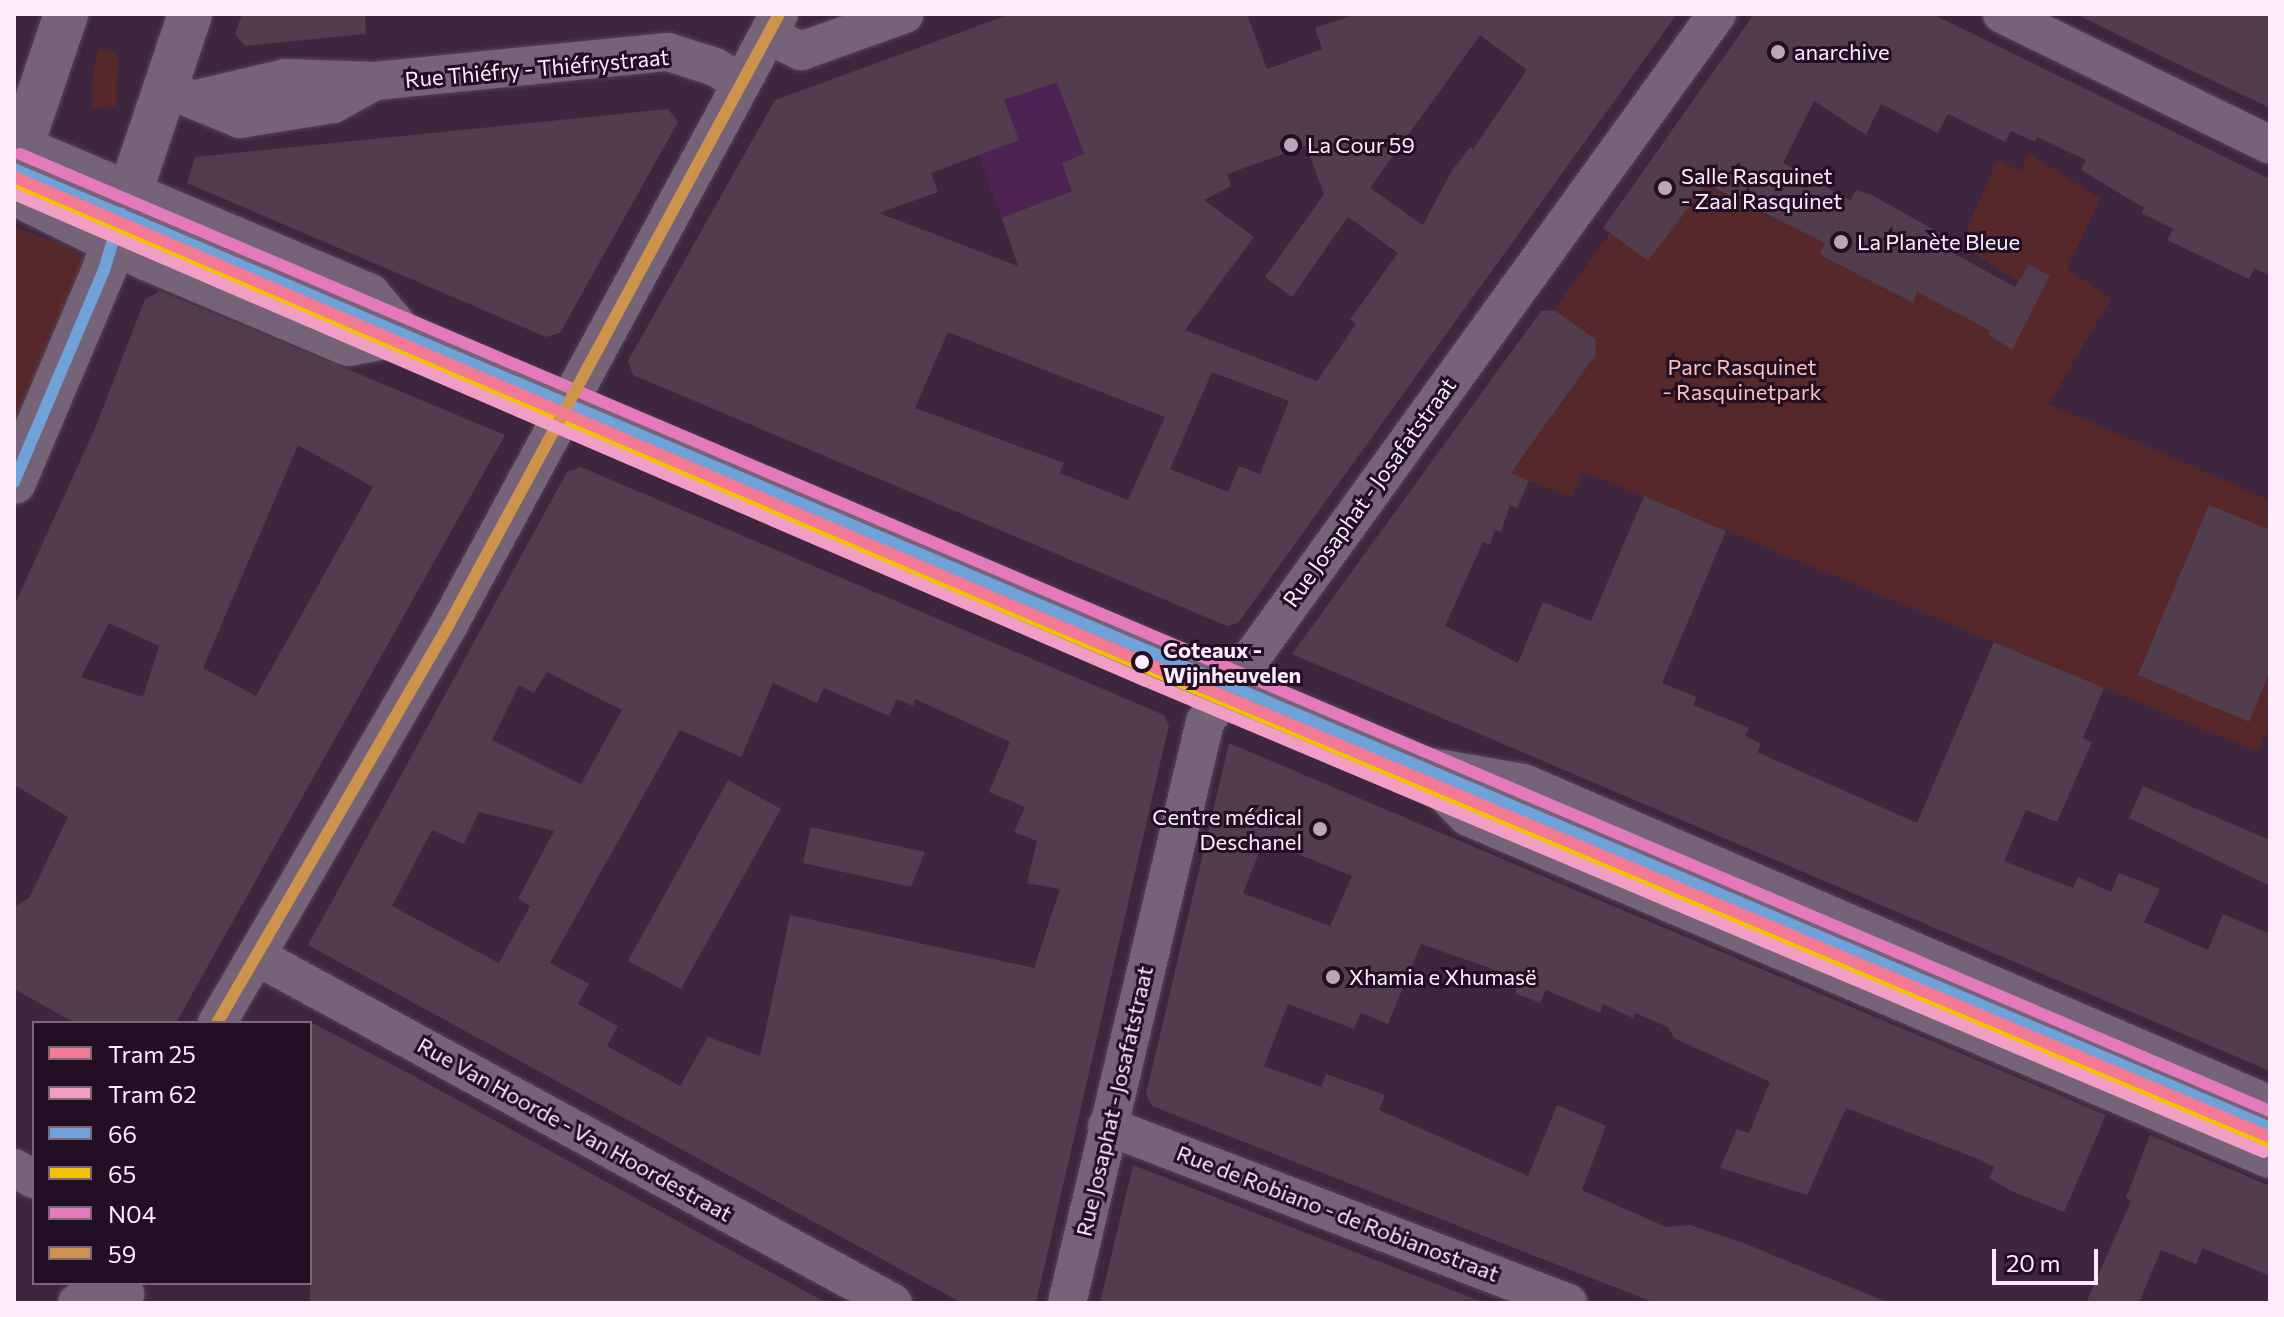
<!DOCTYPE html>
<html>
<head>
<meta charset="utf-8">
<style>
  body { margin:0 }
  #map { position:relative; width:2284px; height:1317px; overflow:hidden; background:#3d263e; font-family:Commissioner,sans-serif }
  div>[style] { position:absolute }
  .built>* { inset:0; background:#4e2353 }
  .green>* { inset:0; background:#572829 }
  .building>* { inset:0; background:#513d4d }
  .roads { filter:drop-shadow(0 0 2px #564457) drop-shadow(0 0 2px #564457) }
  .street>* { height:38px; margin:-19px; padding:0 19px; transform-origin:19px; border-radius:19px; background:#756477 }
  .secondary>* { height:44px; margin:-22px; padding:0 22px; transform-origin:22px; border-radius:22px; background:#756477 }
  .bus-1>* { height:12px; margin:-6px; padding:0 6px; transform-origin:6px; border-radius:6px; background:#70a1d8 }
  .bus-2>* { height:12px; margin:-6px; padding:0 6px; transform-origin:6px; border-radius:6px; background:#f3c300 }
  .bus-3>* { height:12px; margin:-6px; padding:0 6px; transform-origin:6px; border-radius:6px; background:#e47abb }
  .bus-4>* { height:12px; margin:-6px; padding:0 6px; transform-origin:6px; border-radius:6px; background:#cd934c }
  .tram-1>* { height:12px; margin:-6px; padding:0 6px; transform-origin:6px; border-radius:6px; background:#f37a95 }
  .tram-2>* { height:12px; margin:-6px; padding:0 6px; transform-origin:6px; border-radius:6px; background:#f29dc3 }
  .dots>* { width:22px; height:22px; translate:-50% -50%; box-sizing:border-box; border:4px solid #220f23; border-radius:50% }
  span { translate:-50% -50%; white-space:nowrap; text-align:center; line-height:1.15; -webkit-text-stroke:6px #220f23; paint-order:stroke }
  .poi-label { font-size:22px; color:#fcecfd }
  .left { translate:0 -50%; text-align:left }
  .right { translate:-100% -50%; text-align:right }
  .street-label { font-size:22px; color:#fcecfd }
  .park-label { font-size:22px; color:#f9c0bc }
  .stop-label { font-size:22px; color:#fcecfd; font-weight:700 }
  .frame { position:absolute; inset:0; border:16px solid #fcecfd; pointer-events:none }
  .legend { position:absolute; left:32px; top:1021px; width:280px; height:264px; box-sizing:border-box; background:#220f23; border:2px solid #79677a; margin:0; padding:10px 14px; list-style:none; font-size:24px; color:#fcecfd }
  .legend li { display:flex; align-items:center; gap:16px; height:40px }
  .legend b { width:40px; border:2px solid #79677a }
  .scale { position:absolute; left:1992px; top:1249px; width:106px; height:36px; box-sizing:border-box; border:4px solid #fcecfd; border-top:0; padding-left:10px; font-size:24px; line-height:28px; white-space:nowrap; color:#fcecfd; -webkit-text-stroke:6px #220f23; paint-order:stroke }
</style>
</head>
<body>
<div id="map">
  <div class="built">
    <i style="clip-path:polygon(1011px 14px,1050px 14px,1147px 279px,1074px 287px,1018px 266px,938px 40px)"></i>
  </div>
  <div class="green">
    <i style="clip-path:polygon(99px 48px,118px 54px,116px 106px,92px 109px,93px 67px)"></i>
    <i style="clip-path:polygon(2029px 153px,2100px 199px,2067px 269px,2111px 298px,2049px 404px,2270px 500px,2270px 724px,2258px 752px,1583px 471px,1571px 498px,1511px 474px,1596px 354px,1595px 339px,1554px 310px,1610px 233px,1648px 261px,1703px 184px,1825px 243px,1825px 257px,1907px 301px,1913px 302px,1917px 292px,1991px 331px,1989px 336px,2005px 345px,2040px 295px,1960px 245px,1997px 160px,2020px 171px)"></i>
    <i style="clip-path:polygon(14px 227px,68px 247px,84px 259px,14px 429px)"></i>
  </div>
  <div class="building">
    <i style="clip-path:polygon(242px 14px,365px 14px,366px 34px,245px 46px,235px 34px)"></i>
    <i style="clip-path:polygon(evenodd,1011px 14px,1247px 14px,1267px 69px,1322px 49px,1315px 28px,1357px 14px,1677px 14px,1238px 623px,1227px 626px,633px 375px,628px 361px,775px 100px,1011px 14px,1480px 35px,1527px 70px,1473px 149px,1470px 147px,1451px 172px,1423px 225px,1370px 188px,1480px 35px,1011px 14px,1057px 82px,1084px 154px,1062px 163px,1072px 191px,1002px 218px,1018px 266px,879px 213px,938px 192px,931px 173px,1019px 140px,1004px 100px,1057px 82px,1011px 14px,1306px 146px,1324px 194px,1265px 277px,1292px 297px,1348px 217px,1398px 253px,1350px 320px,1356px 324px,1317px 381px,1185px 330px,1254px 237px,1204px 200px,1231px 186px,1227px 174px,1306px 146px,1011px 14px,948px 332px,1165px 417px,1128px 500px,1060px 473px,1064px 463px,915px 408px,948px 332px,1011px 14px,1212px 372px,1289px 401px,1260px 474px,1239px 466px,1228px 492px,1170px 469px,1212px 372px)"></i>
    <i style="clip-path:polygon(1754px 14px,1932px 14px,2270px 179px,2270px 276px,2254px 268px,2249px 279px,2167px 240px,2173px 229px,2141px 213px,2144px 208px,2081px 170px,2086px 160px,2037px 137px,2035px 142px,2011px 131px,2005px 142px,1948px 114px,1938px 133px,1881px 104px,1866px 135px,1814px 101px,1783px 163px,1850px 200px,1856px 190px,1870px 194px,1947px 237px,1942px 247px,2015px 287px,2029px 265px,2050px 276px,2012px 350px,1989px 335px,1991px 331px,1917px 292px,1913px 303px,1824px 257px,1820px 253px,1825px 243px,1706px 184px,1648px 261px,1603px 228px)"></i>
    <i style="clip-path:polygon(2076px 14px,2270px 14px,2270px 108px,2161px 56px)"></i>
    <i style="clip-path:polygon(668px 109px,678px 122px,560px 333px,546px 337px,187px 183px,195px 157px)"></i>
    <i style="clip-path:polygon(evenodd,160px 291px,505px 435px,176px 1023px,75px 1023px,14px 989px,14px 907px,29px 898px,68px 817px,14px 785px,14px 606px,96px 426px,145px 299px,160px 291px,298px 445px,373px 487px,256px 696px,203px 668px,298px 445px,160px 291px,109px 623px,159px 646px,143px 697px,81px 677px,109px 623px)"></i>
    <i style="clip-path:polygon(1554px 310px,1595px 339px,1596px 354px,1511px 473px,1529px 481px,1517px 508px,1510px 505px,1501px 532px,1495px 530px,1490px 545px,1483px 542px,1445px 626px,1518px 663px,1543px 602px,1591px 621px,1644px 496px,1726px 531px,1662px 683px,1697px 697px,1693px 705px,1749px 728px,1745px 736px,1761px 744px,1757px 752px,1917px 823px,1994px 642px,2104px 688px,2083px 738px,2092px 742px,2057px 822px,2026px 810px,2004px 861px,2073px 888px,2078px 877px,2111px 892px,2119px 873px,2160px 889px,2144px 922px,2208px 950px,2223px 914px,2270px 934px,2270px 1071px,1292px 654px,1541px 311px)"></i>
    <i style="clip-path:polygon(evenodd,581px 467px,1164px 715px,1169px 725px,1036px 1303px,962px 1303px,308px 945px,567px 472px,581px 467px,547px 672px,622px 710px,581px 784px,492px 740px,519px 685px,534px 693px,547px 672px,581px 467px,773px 683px,817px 703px,824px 688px,889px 716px,897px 699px,913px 706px,915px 699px,1010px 742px,989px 792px,1025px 807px,1014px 832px,1037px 841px,1027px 883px,1060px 889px,1034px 968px,790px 915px,760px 1056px,708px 1037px,680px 1086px,607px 1046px,618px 1026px,578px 1004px,589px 984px,550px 963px,680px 730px,741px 757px,773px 683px,581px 467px,479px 812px,554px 831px,518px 899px,530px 906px,499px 963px,392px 906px,432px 830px,464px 844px,479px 812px)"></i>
    <i style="clip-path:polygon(2209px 505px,2270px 530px,2270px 671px,2249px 722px,2138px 675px)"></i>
    <i style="clip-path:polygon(evenodd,1229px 743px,2106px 1115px,2064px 1212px,2011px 1191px,1989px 1178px,1994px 1167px,1978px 1159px,1846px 1108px,1807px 1195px,1720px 1168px,1737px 1129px,1749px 1133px,1770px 1082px,1674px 1038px,1668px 1027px,1635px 1013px,1633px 1018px,1603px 1004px,1600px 1013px,1546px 990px,1540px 1003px,1515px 993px,1521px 979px,1421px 944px,1388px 1024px,1361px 1013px,1354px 1029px,1288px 1004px,1264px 1066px,1321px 1087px,1326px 1074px,1385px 1095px,1379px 1110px,1528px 1176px,1557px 1105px,1606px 1126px,1582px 1190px,1666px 1227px,1690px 1225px,1744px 1243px,1889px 1303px,1655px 1303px,1152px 1106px,1146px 1094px,1229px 743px,1264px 840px,1352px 876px,1330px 926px,1243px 893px,1264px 840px)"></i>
    <i style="clip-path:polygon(728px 780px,781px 809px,681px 989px,628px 961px)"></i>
    <i style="clip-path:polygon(2143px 786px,2270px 840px,2270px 886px,2129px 818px)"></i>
    <i style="clip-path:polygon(811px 827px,925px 852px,911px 887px,803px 863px)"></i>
    <i style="clip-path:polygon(310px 1022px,401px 1069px,827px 1303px,310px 1303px)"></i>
    <i style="clip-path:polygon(2150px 1135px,2270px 1186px,2270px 1276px,2203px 1248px,2196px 1264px,2161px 1250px,2139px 1303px,2086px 1303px,2131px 1201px,2126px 1198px)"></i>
    <i style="clip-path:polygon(1133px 1165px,1480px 1301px,1480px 1303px,1100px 1303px)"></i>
  </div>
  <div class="roads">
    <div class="street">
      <i style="left:2002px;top:14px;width:298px;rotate:26deg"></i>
      <i style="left:768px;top:35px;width:37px;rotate:26deg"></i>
      <i style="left:801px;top:51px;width:110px;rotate:-19.6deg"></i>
      <i style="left:179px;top:94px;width:66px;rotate:22.3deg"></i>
      <i style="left:240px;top:119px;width:94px;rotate:-9.2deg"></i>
      <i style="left:333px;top:104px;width:48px;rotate:-28.7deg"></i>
      <i style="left:197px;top:99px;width:90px;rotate:-13.4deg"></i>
      <i style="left:285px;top:78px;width:90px;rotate:1.9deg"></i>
      <i style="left:375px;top:81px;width:294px;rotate:-5.7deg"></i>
      <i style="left:668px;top:52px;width:49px;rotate:17.7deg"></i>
      <i style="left:715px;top:67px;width:31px;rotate:31deg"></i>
      <i style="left:256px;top:956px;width:725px;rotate:28.58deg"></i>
      <i style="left:217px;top:1023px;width:459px;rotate:-59.8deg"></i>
      <i style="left:448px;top:626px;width:696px;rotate:-61.59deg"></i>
      <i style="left:1107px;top:1126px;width:494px;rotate:21deg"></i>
      <i style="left:14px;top:1168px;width:23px;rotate:29deg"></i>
      <i style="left:77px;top:1303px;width:49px;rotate:-10.6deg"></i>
      <i style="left:1067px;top:1303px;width:597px;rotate:-76.64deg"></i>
      <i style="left:1205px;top:722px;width:874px;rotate:-54.13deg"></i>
    </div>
    <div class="secondary">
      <i style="left:14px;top:145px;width:386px;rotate:23deg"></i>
      <i style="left:369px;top:296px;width:50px;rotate:49.9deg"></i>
      <i style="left:401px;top:334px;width:130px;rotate:23.6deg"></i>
      <i style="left:520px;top:386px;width:983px;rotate:22.94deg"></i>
      <i style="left:1425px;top:769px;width:99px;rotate:9.8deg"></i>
      <i style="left:1523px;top:786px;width:813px;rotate:23.32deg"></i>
      <i style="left:14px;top:168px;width:163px;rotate:-71.3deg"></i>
      <i style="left:14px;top:193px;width:147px;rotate:26.2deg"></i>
      <i style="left:146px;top:258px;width:220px;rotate:23deg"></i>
      <i style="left:349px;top:344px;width:53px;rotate:-10.9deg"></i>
      <i style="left:14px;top:482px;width:230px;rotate:-67deg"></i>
      <i style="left:104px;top:270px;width:270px;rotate:-71.4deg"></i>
      <i style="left:1425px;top:769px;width:63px;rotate:45.6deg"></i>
      <i style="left:1469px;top:814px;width:871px;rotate:23.12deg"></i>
    </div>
  </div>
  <div class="bus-1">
    <i style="left:14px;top:169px;width:2451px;rotate:23.03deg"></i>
    <i style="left:14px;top:482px;width:230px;rotate:-67deg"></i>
    <i style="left:104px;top:270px;width:59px;rotate:-73.1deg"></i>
  </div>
  <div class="bus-2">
    <i style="left:14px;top:186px;width:2445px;rotate:23.04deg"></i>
  </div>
  <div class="bus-3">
    <i style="left:20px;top:154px;width:2445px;rotate:23.04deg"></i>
  </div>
  <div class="bus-4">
    <i style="left:217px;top:1023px;width:459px;rotate:-59.8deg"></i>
    <i style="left:448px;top:626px;width:696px;rotate:-61.59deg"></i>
  </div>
  <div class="tram-1">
    <i style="left:14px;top:177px;width:1239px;rotate:23.25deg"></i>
    <i style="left:1152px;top:666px;width:1213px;rotate:22.85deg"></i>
  </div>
  <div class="tram-2">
    <i style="left:14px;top:194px;width:1232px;rotate:23.28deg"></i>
    <i style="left:1146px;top:681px;width:1213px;rotate:22.85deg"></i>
  </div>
  <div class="dots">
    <i style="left:1778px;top:52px;background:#b9a7ba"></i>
    <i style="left:1291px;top:145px;background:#b9a7ba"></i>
    <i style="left:1665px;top:188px;background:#b9a7ba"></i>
    <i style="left:1841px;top:242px;background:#b9a7ba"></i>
    <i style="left:1142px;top:662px;background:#fcecfd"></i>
    <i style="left:1320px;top:829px;background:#b9a7ba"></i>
    <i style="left:1333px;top:977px;background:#b9a7ba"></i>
  </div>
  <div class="poi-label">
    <span class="left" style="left:1794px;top:52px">anarchive</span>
    <span class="left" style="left:1307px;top:145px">La Cour 59</span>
    <span class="left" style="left:1681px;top:188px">Salle Rasquinet<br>- Zaal Rasquinet</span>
    <span class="left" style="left:1857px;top:242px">La Planète Bleue</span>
    <span class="right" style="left:1302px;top:829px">Centre médical<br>Deschanel</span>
    <span class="left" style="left:1349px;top:977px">Xhamia e Xhumasë</span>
  </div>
  <div class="street-label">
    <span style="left:537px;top:68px;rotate:-5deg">Rue Thiéfry - Thiéfrystraat</span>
    <span style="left:1369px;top:492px;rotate:-54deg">Rue Josaphat - Josafatstraat</span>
    <span style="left:1114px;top:1101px;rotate:-77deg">Rue Josaphat - Josafatstraat</span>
    <span style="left:575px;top:1129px;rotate:29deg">Rue Van Hoorde - Van Hoordestraat</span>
    <span style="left:1338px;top:1213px;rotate:21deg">Rue de Robiano - de Robianostraat</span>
  </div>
  <div class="park-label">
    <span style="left:1742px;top:379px">Parc Rasquinet<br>- Rasquinetpark</span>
  </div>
  <div class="stop-label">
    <span class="left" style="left:1163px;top:662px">Coteaux -<br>Wijnheuvelen</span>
  </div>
  <div class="frame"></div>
  <ul class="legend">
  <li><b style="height:10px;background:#f37a95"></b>Tram 25</li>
  <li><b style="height:10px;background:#f29dc3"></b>Tram 62</li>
  <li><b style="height:10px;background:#70a1d8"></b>66</li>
  <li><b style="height:10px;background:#f3c300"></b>65</li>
  <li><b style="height:10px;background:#e47abb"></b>N04</li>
  <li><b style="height:10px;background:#cd934c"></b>59</li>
  </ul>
  <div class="scale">20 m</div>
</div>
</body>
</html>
